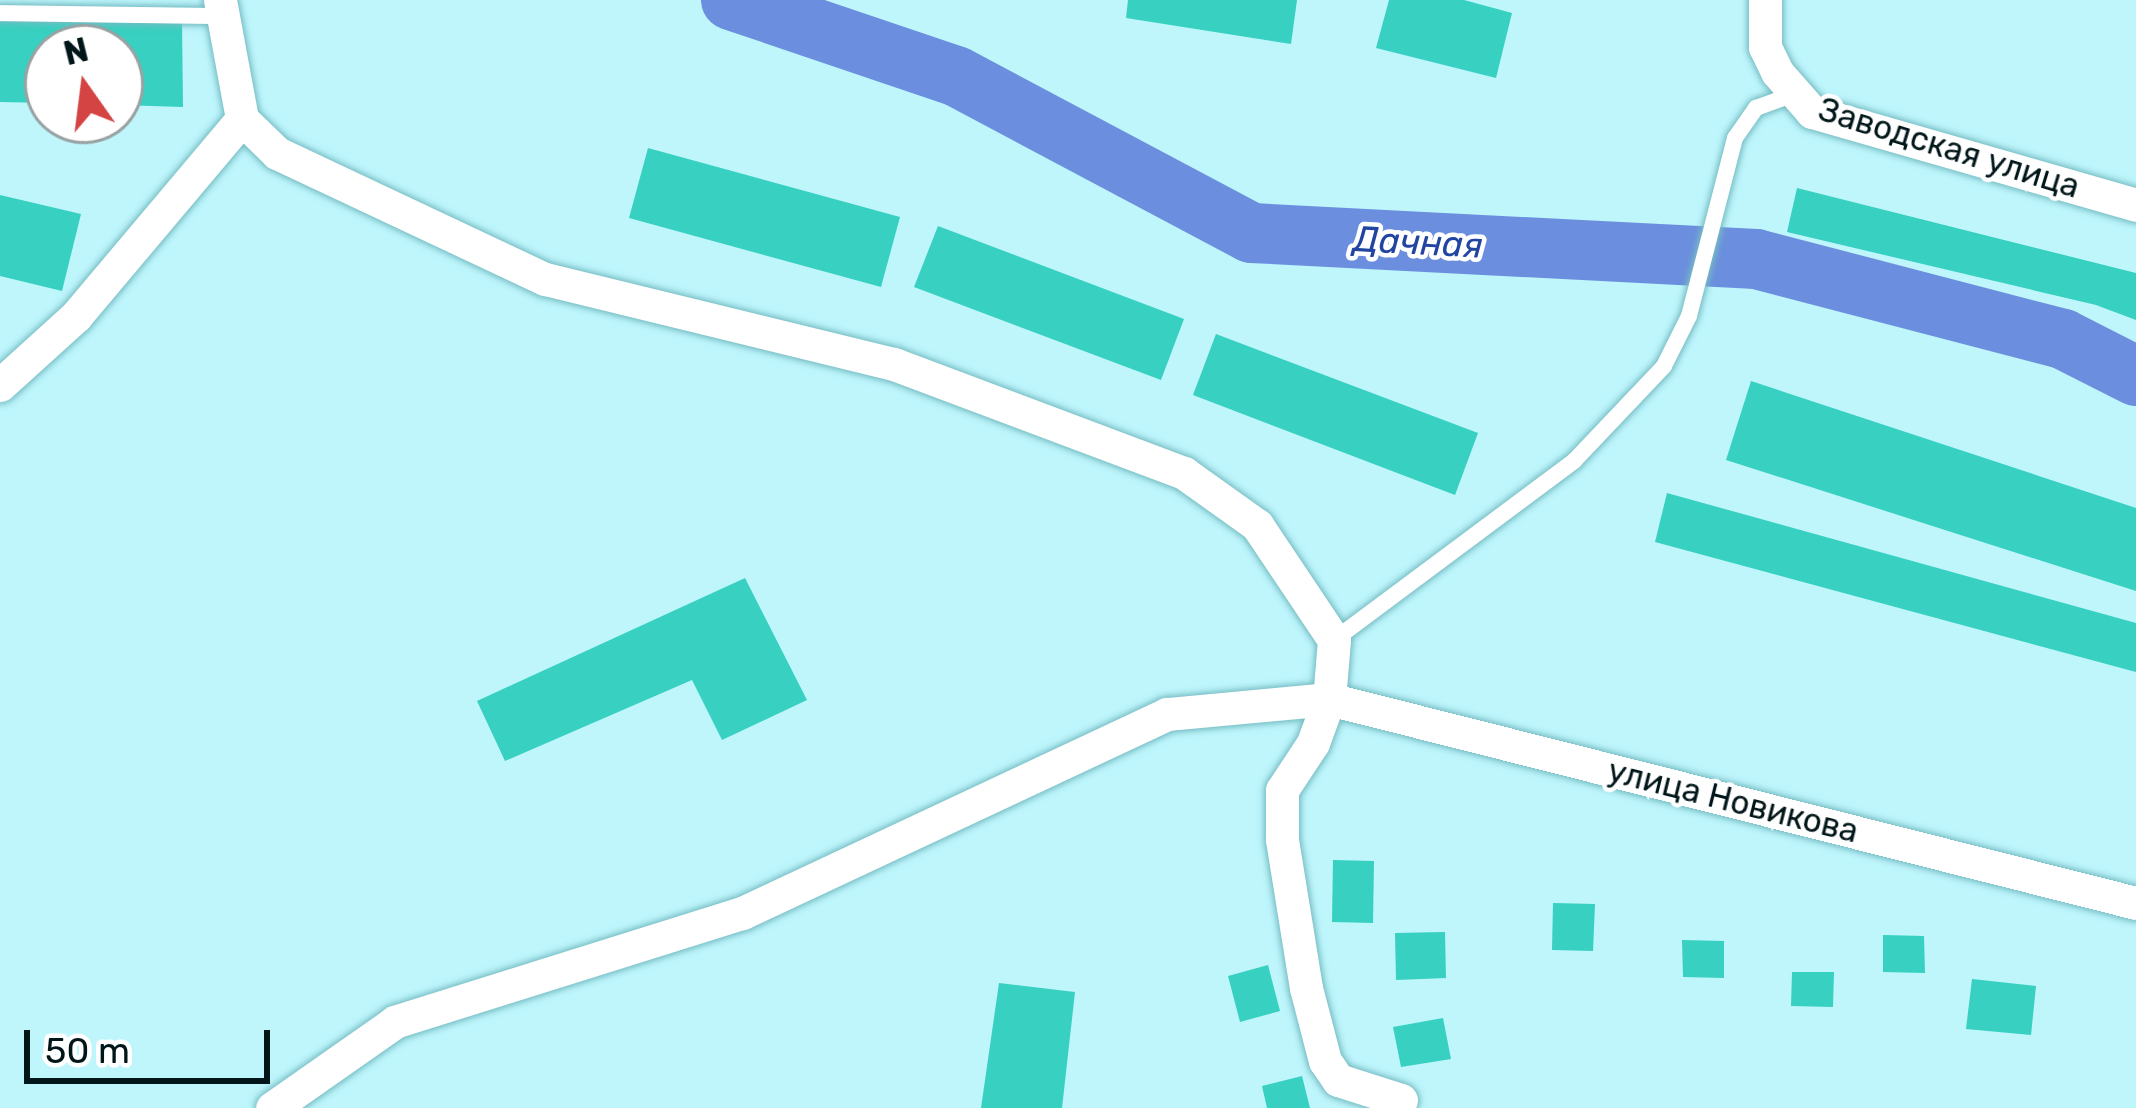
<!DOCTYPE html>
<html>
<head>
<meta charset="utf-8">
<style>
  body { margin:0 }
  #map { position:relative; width:2136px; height:1108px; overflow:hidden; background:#bef6fc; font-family:Rubik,sans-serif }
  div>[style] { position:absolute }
  .river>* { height:60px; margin:-30px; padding:0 30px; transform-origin:30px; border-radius:30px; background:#6b8fde }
  .building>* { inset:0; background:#38d0c0 }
  .roads { filter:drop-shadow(0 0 3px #76bcc3) drop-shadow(0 0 3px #76bcc3) }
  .lane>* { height:16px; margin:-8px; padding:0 8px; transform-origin:8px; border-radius:8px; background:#fff }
  .street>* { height:33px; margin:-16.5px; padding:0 16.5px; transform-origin:16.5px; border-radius:16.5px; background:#fff }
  span { translate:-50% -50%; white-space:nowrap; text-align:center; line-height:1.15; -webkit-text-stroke:9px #fff; paint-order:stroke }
  .street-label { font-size:33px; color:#001619 }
  .water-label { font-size:36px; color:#2245a1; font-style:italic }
  .north { position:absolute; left:24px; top:24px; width:120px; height:120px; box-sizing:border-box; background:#fff; border:3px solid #99a2a3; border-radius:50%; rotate:346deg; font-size:33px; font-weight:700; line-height:48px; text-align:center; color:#001619 }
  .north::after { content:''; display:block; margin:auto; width:42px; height:54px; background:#d34443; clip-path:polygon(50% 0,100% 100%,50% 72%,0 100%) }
  .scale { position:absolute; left:24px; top:1030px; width:246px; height:54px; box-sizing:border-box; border:6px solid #001619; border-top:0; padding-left:15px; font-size:36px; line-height:42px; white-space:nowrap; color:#001619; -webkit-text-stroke:9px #fff; paint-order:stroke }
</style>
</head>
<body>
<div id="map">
  <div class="river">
    <i style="left:731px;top:0;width:237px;rotate:18.7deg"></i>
    <i style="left:956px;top:76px;width:334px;rotate:28deg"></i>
    <i style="left:1251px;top:233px;width:506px;rotate:2.95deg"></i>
    <i style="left:1756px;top:259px;width:317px;rotate:14.6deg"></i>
    <i style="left:2063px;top:339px;width:82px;rotate:26.9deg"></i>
  </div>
  <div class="building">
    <i style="clip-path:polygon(1128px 0,1297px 0,1291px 44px,1126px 18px)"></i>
    <i style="clip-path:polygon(1389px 0,1464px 0,1512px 13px,1496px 78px,1376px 48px)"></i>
    <i style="clip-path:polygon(0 20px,182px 22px,183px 107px,120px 105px,120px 48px,48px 48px,48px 103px,0 102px)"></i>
    <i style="clip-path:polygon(648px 148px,900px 217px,881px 287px,629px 218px)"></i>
    <i style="clip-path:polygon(1797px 188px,2136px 273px,2136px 320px,2096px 305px,1787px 232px)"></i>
    <i style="clip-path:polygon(0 195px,81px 214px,62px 291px,0 276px)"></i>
    <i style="clip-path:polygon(938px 226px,1184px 319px,1161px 380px,914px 287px)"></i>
    <i style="clip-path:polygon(1216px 334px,1478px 433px,1455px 495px,1193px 395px)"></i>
    <i style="clip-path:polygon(1751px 381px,2136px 508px,2136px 591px,1726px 460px)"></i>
    <i style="clip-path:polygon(1667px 493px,2136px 623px,2136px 672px,1655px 542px)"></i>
    <i style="clip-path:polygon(745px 578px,807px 700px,722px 740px,692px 680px,505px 761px,477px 701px)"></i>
    <i style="clip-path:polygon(1333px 860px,1374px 861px,1373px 923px,1332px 922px)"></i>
    <i style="clip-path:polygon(1553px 903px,1595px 904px,1593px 951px,1552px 950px)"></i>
    <i style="clip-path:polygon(1445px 932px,1446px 978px,1396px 980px,1395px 933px)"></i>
    <i style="clip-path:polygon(1883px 935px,1924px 936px,1925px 973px,1883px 972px)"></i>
    <i style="clip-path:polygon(1682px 940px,1724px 941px,1724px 978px,1683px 977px)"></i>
    <i style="clip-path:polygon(1268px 965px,1280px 1011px,1240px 1022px,1228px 976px)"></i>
    <i style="clip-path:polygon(1792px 972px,1834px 972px,1833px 1007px,1791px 1006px)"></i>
    <i style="clip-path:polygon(1972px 979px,2036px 986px,2031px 1035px,1966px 1029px)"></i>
    <i style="clip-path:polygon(999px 983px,1075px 992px,1062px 1108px,981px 1108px)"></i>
    <i style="clip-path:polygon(1443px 1018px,1451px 1059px,1401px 1067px,1393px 1027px)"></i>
    <i style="clip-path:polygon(1302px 1076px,1310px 1108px,1267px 1108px,1262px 1086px)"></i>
  </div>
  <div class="roads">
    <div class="lane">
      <i style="left:0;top:13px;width:223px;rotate:0.8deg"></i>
      <i style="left:1334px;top:640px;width:299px;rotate:-36.7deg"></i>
      <i style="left:1574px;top:461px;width:131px;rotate:-46.5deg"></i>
      <i style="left:1664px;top:366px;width:56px;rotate:-63.4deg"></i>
      <i style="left:1689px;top:316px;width:184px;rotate:-75.5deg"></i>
      <i style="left:1735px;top:138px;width:37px;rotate:-55deg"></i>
      <i style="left:1756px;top:108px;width:40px;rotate:-20.2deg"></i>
    </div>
    <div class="street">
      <i style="left:220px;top:0;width:121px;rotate:79.5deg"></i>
      <i style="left:242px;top:119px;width:49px;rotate:44.2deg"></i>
      <i style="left:277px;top:153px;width:296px;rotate:25.2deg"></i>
      <i style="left:545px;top:279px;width:359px;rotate:13.7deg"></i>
      <i style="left:894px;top:364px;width:310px;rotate:20.6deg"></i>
      <i style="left:1184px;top:473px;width:90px;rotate:35.5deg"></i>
      <i style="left:1257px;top:525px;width:138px;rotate:56.2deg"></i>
      <i style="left:1334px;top:640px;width:59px;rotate:94.8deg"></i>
      <i style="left:1329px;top:699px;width:163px;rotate:174.7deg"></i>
      <i style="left:1167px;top:714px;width:469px;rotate:154.9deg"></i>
      <i style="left:742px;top:913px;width:364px;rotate:162.6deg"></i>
      <i style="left:395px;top:1022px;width:150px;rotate:145deg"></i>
      <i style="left:1765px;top:0;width:47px;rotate:90deg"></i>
      <i style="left:1765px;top:47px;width:28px;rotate:64deg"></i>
      <i style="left:1777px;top:72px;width:53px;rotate:48.8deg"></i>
      <i style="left:1812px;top:112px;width:337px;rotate:16deg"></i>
      <i style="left:0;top:385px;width:103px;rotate:-42.2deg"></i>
      <i style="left:76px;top:316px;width:258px;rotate:-49.9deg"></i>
      <i style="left:1401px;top:1100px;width:66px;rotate:-162.4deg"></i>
      <i style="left:1338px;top:1080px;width:23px;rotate:-124deg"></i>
      <i style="left:1325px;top:1061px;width:75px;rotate:-104.6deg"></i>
      <i style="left:1306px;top:988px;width:151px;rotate:-99.2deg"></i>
      <i style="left:1282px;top:839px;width:49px;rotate:-90deg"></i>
      <i style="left:1282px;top:790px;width:56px;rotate:-56.6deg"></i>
      <i style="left:1313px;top:743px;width:47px;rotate:-70deg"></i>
      <i style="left:1329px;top:699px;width:832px;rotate:14.19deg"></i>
    </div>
  </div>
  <div class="street-label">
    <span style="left:1949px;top:148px;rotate:17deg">Заводская улица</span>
    <span style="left:1733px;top:801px;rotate:14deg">улица Новикова</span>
  </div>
  <div class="water-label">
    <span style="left:1418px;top:242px;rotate:3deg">Дачная</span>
  </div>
  <div class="north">N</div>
  <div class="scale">50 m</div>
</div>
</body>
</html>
